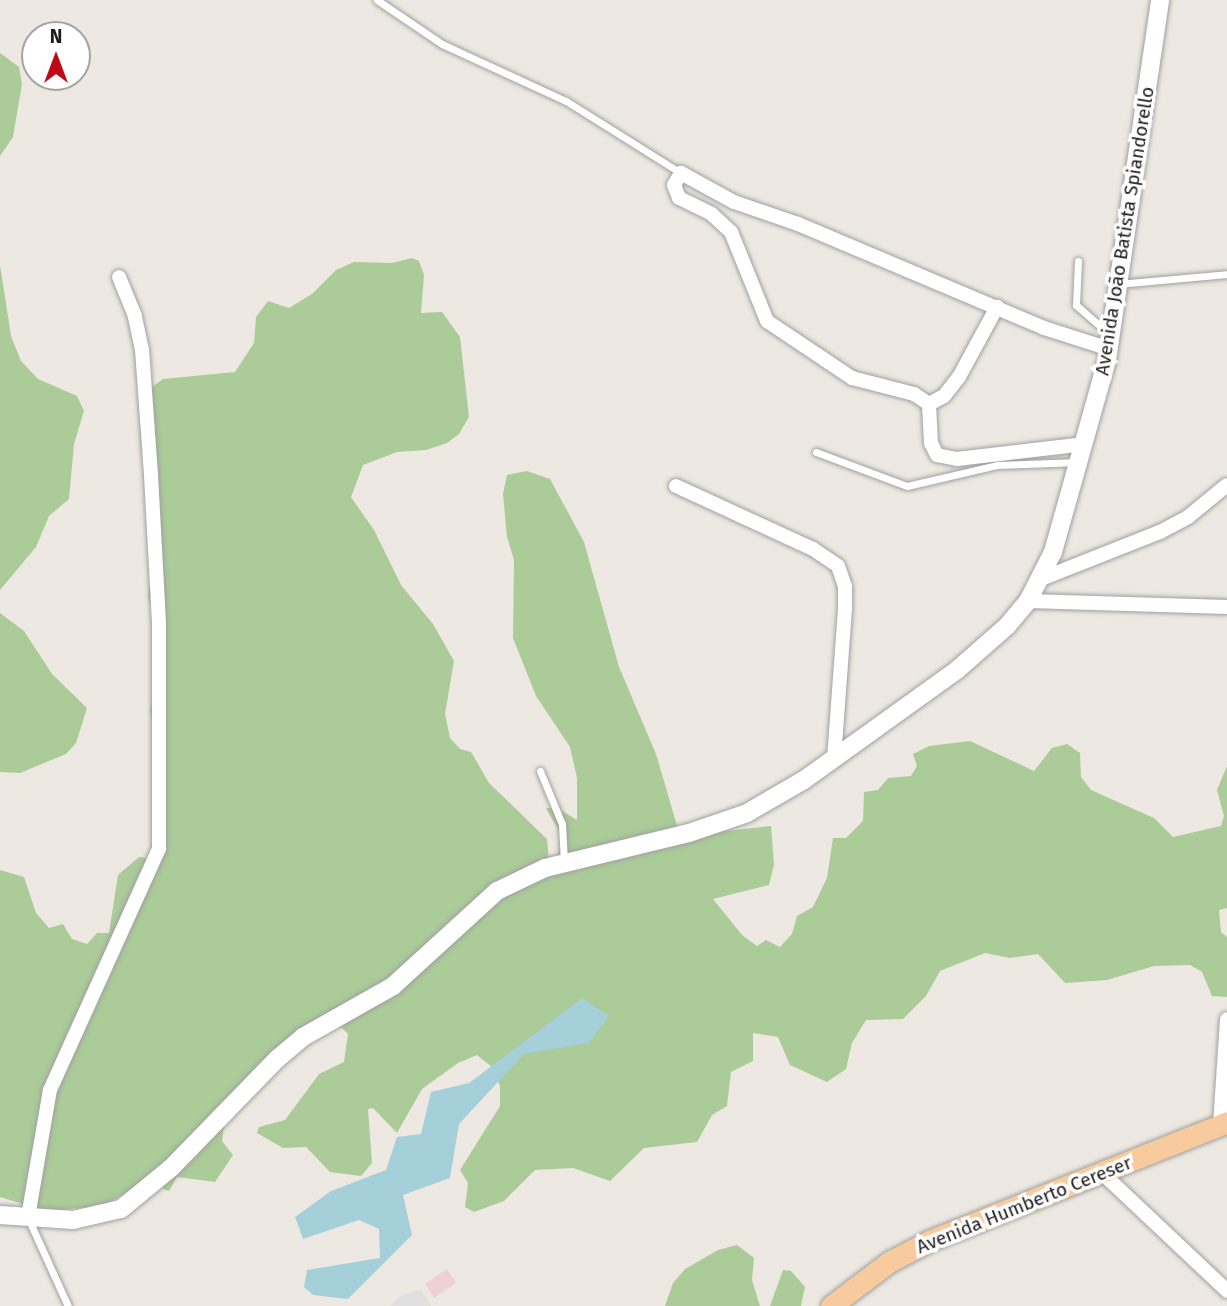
<!DOCTYPE html>
<html>
<head>
<meta charset="utf-8">
<style>
  body { margin:0 }
  #map { position:relative; width:1227px; height:1306px; overflow:hidden; background:#ede9e2; font-family:"Fira Sans",sans-serif }
  div>[style] { position:absolute }
  .commercial>* { inset:0; background:#eed2d3 }
  .forest>* { inset:0; background:#abcb99 }
  .parking>* { inset:0; background:#e0e0e0 }
  .water>* { inset:0; background:#a5d0d9 }
  .roads { filter:drop-shadow(0 0 2px #a0a0a0) drop-shadow(0 0 2px #a0a0a0) }
  .service>* { height:7px; margin:-3.5px; padding:0 3.5px; transform-origin:3.5px; border-radius:3.5px; background:#fff }
  .minor>* { height:14px; margin:-7px; padding:0 7px; transform-origin:7px; border-radius:7px; background:#fff }
  .tertiary>* { height:18px; margin:-9px; padding:0 9px; transform-origin:9px; border-radius:9px; background:#fff }
  .primary>* { height:21px; margin:-10.5px; padding:0 10.5px; transform-origin:10.5px; border-radius:10.5px; background:#f7cb9e }
  span { translate:-50% -50%; white-space:nowrap; text-align:center; line-height:1.15; -webkit-text-stroke:7px #fff; paint-order:stroke }
  .street-label { font-size:19px; color:#1c1c1c }
  .north { position:absolute; left:21px; top:21px; width:70px; height:70px; box-sizing:border-box; background:#fff; border:2px solid #a4a4a4; border-radius:50%; rotate:0deg; font-size:19px; font-weight:700; line-height:28px; text-align:center; color:#1c1c1c }
  .north::after { content:''; display:block; margin:auto; width:24px; height:32px; background:#bf0a15; clip-path:polygon(50% 0,100% 100%,50% 72%,0 100%) }
</style>
</head>
<body>
<div id="map">
  <div class="commercial">
    <i style="clip-path:polygon(447px 1269px,456px 1283px,434px 1298px,425px 1284px)"></i>
  </div>
  <div class="forest">
    <i style="clip-path:polygon(0 53px,19px 67px,22px 84px,13px 137px,0 156px)"></i>
    <i style="clip-path:polygon(412px 258px,419px 261px,424px 275px,421px 313px,442px 312px,460px 337px,469px 417px,459px 434px,447px 443px,426px 450px,397px 452px,363px 465px,351px 497px,374px 530px,401px 585px,433px 624px,454px 661px,445px 714px,450px 738px,460px 749px,471px 752px,489px 783px,547px 839px,549px 862px,557px 856px,563px 838px,546px 808px,559px 809px,577px 820px,577px 778px,570px 747px,536px 696px,513px 638px,514px 560px,507px 537px,503px 494px,507px 475px,527px 471px,550px 479px,584px 542px,619px 667px,656px 754px,678px 829px,699px 834px,771px 826px,774px 865px,769px 885px,713px 899px,742px 935px,757px 946px,766px 940px,780px 947px,792px 934px,797px 916px,813px 907px,827px 878px,833px 838px,846px 838px,863px 821px,864px 792px,878px 790px,888px 778px,911px 776px,917px 766px,913px 754px,929px 746px,970px 741px,1034px 771px,1052px 748px,1067px 744px,1080px 753px,1081px 777px,1091px 790px,1154px 818px,1173px 837px,1221px 826px,1224px 816px,1217px 790px,1227px 766px,1227px 908px,1219px 910px,1221px 932px,1227px 937px,1227px 997px,1212px 996px,1202px 972px,1190px 965px,1154px 966px,1107px 980px,1065px 983px,1038px 954px,1010px 958px,985px 953px,940px 971px,926px 996px,903px 1019px,866px 1020px,852px 1043px,846px 1069px,827px 1082px,790px 1065px,778px 1037px,753px 1033px,753px 1061px,731px 1072px,727px 1106px,712px 1115px,697px 1142px,644px 1148px,610px 1181px,573px 1168px,535px 1170px,504px 1201px,474px 1212px,465px 1207px,468px 1183px,460px 1170px,500px 1106px,500px 1086px,492px 1067px,477px 1055px,458px 1063px,422px 1089px,397px 1133px,373px 1108px,368px 1109px,372px 1163px,361px 1176px,330px 1172px,306px 1147px,283px 1148px,257px 1133px,259px 1127px,285px 1120px,319px 1074px,344px 1062px,348px 1034px,341px 1027px,301px 1035px,226px 1112px,222px 1141px,233px 1155px,215px 1182px,177px 1177px,169px 1191px,145px 1182px,103px 1206px,46px 1211px,0 1197px,0 870px,24px 877px,36px 913px,49px 928px,63px 924px,72px 939px,87px 944px,97px 933px,109px 933px,118px 875px,139px 857px,156px 859px,158px 759px,150px 710px,163px 642px,148px 597px,152px 558px,140px 432px,149px 389px,163px 379px,235px 372px,254px 343px,256px 317px,268px 301px,289px 308px,312px 294px,336px 270px,354px 262px,392px 263px)"></i>
    <i style="clip-path:polygon(0 265px,11px 336px,21px 361px,38px 379px,77px 396px,84px 411px,74px 444px,69px 499px,49px 516px,36px 547px,0 590px)"></i>
    <i style="clip-path:polygon(0 613px,24px 631px,52px 674px,87px 708px,76px 743px,66px 754px,20px 773px,0 772px)"></i>
    <i style="clip-path:polygon(737px 1245px,754px 1258px,752px 1280px,760px 1306px,665px 1306px,673px 1283px,685px 1269px,718px 1250px)"></i>
    <i style="clip-path:polygon(783px 1270px,791px 1271px,805px 1287px,801px 1306px,770px 1306px)"></i>
  </div>
  <div class="parking">
    <i style="clip-path:polygon(421px 1289px,431px 1306px,390px 1306px,402px 1295px)"></i>
  </div>
  <div class="water">
    <i style="clip-path:polygon(582px 998px,609px 1016px,589px 1043px,524px 1054px,459px 1124px,450px 1178px,403px 1195px,412px 1235px,348px 1299px,313px 1295px,304px 1287px,307px 1270px,380px 1258px,379px 1229px,359px 1220px,303px 1239px,295px 1217px,331px 1191px,386px 1170px,397px 1137px,421px 1134px,431px 1092px,469px 1083px)"></i>
  </div>
  <div class="roads">
    <div class="service">
      <i style="left:377px;top:0;width:78px;rotate:34.1deg"></i>
      <i style="left:442px;top:44px;width:136px;rotate:24.7deg"></i>
      <i style="left:566px;top:101px;width:136px;rotate:32.1deg"></i>
      <i style="left:1078px;top:261px;width:44px;rotate:92.6deg"></i>
      <i style="left:1076px;top:305px;width:43px;rotate:41.2deg"></i>
      <i style="left:1118px;top:284px;width:109px;rotate:-5.2deg"></i>
      <i style="left:816px;top:452px;width:97px;rotate:20.5deg"></i>
      <i style="left:907px;top:486px;width:92px;rotate:-13.1deg"></i>
      <i style="left:997px;top:465px;width:82px;rotate:-2.1deg"></i>
      <i style="left:540px;top:771px;width:57px;rotate:67.5deg"></i>
      <i style="left:562px;top:824px;width:38px;rotate:87deg"></i>
      <i style="left:28px;top:1218px;width:97px;rotate:65.6deg"></i>
    </div>
    <div class="minor">
      <i style="left:929px;top:404px;width:17px;rotate:-28deg"></i>
      <i style="left:944px;top:396px;width:24px;rotate:-52deg"></i>
      <i style="left:959px;top:377px;width:80px;rotate:-61.5deg"></i>
      <i style="left:1085px;top:444px;width:129px;rotate:173.3deg"></i>
      <i style="left:957px;top:459px;width:20px;rotate:-169deg"></i>
      <i style="left:937px;top:455px;width:13px;rotate:-117deg"></i>
      <i style="left:931px;top:443px;width:39px;rotate:-93deg"></i>
      <i style="left:929px;top:404px;width:18px;rotate:-146deg"></i>
      <i style="left:914px;top:394px;width:64px;rotate:-165.5deg"></i>
      <i style="left:852px;top:378px;width:102px;rotate:-146.2deg"></i>
      <i style="left:767px;top:321px;width:96px;rotate:-112deg"></i>
      <i style="left:731px;top:232px;width:26px;rotate:-137deg"></i>
      <i style="left:712px;top:214px;width:37px;rotate:-154deg"></i>
      <i style="left:679px;top:198px;width:14px;rotate:-111deg"></i>
      <i style="left:674px;top:185px;width:14px;rotate:-60deg"></i>
      <i style="left:681px;top:173px;width:60px;rotate:28.7deg"></i>
      <i style="left:734px;top:202px;width:68px;rotate:19deg"></i>
      <i style="left:798px;top:224px;width:267px;rotate:22.9deg"></i>
      <i style="left:1044px;top:328px;width:69px;rotate:17.7deg"></i>
      <i style="left:676px;top:486px;width:151px;rotate:24.7deg"></i>
      <i style="left:813px;top:549px;width:30px;rotate:34deg"></i>
      <i style="left:838px;top:566px;width:21px;rotate:71deg"></i>
      <i style="left:845px;top:586px;width:23px;rotate:90deg"></i>
      <i style="left:845px;top:609px;width:149px;rotate:94.2deg"></i>
      <i style="left:1041px;top:579px;width:128px;rotate:-21.6deg"></i>
      <i style="left:1160px;top:532px;width:32px;rotate:-28deg"></i>
      <i style="left:1188px;top:517px;width:50px;rotate:-39.4deg"></i>
      <i style="left:1028px;top:601px;width:199px;rotate:1.7deg"></i>
      <i style="left:1220px;top:1125px;width:106px;rotate:-86.2deg"></i>
      <i style="left:1102px;top:1173px;width:172px;rotate:43.3deg"></i>
      <i style="left:28px;top:1217px;width:129px;rotate:-80.2deg"></i>
      <i style="left:50px;top:1090px;width:265px;rotate:-65.7deg"></i>
      <i style="left:159px;top:849px;width:226px;rotate:-90deg"></i>
      <i style="left:159px;top:623px;width:148px;rotate:-93.1deg"></i>
      <i style="left:151px;top:475px;width:125px;rotate:-94.1deg"></i>
      <i style="left:142px;top:350px;width:35px;rotate:-102deg"></i>
      <i style="left:135px;top:316px;width:42px;rotate:-112.3deg"></i>
    </div>
    <div class="tertiary">
      <i style="left:0;top:1215px;width:73px;rotate:3.9deg"></i>
      <i style="left:73px;top:1220px;width:49px;rotate:-12.9deg"></i>
      <i style="left:121px;top:1209px;width:65px;rotate:-39.4deg"></i>
      <i style="left:171px;top:1168px;width:152px;rotate:-45.8deg"></i>
      <i style="left:277px;top:1059px;width:34px;rotate:-40deg"></i>
      <i style="left:303px;top:1037px;width:103px;rotate:-29.5deg"></i>
      <i style="left:393px;top:986px;width:141px;rotate:-42.4deg"></i>
      <i style="left:497px;top:891px;width:53px;rotate:-25.6deg"></i>
      <i style="left:545px;top:868px;width:148px;rotate:-13.7deg"></i>
      <i style="left:689px;top:833px;width:61px;rotate:-19deg"></i>
      <i style="left:747px;top:813px;width:66px;rotate:-30.1deg"></i>
      <i style="left:804px;top:780px;width:188px;rotate:-35.7deg"></i>
      <i style="left:957px;top:670px;width:67px;rotate:-41.3deg"></i>
      <i style="left:1007px;top:626px;width:33px;rotate:-50deg"></i>
      <i style="left:1028px;top:601px;width:55px;rotate:-63deg"></i>
      <i style="left:1053px;top:552px;width:199px;rotate:-74.3deg"></i>
      <i style="left:1107px;top:360px;width:364px;rotate:-81.6deg"></i>
    </div>
    <div class="primary">
      <i style="left:831px;top:1306px;width:73px;rotate:-37.2deg"></i>
      <i style="left:889px;top:1262px;width:47px;rotate:-27.6deg"></i>
      <i style="left:931px;top:1240px;width:319px;rotate:-21.7deg"></i>
    </div>
  </div>
  <div class="street-label">
    <span style="left:1125px;top:231px;rotate:-81deg">Avenida João Batista Spiandorello</span>
    <span style="left:1024px;top:1205px;rotate:-22deg">Avenida Humberto Cereser</span>
  </div>
  <div class="north">N</div>
</div>
</body>
</html>
